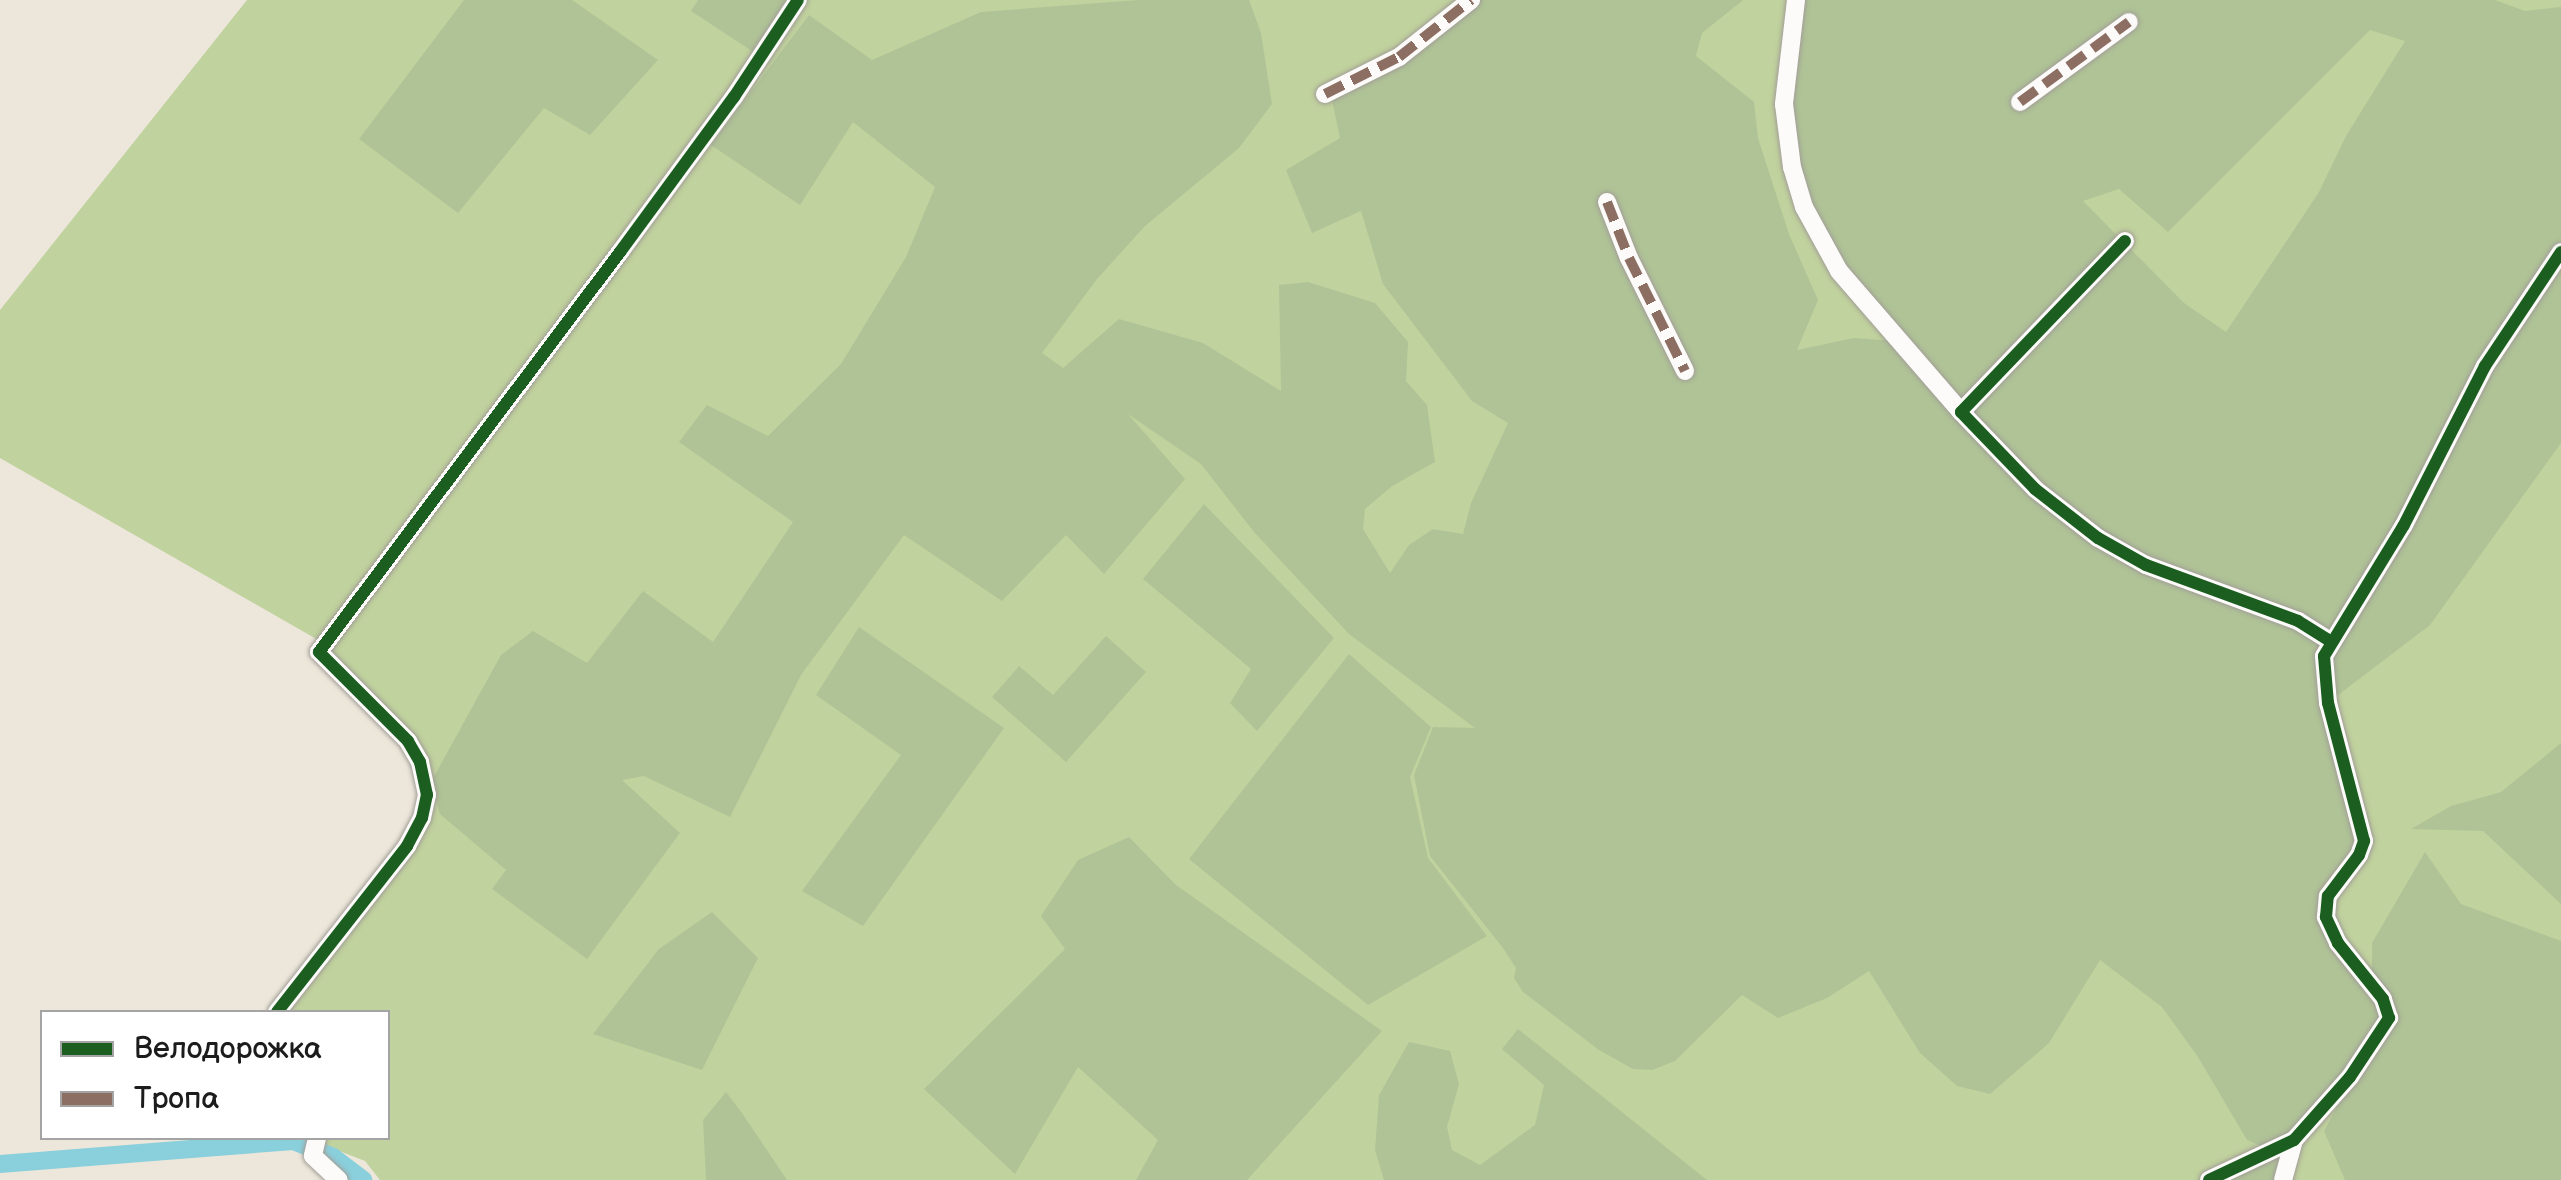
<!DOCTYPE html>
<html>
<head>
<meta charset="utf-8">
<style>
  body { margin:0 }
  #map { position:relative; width:2561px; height:1180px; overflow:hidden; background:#ede7db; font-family:"Balsamiq Sans",sans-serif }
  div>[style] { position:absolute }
  .green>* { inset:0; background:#c0d29d }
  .forest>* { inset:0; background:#afc396 }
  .canal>* { height:18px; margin:-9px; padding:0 9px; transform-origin:9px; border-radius:9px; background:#8acfdc }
  .roads { filter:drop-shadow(0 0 2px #a29e97) drop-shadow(0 0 2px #a29e97) }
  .minor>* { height:18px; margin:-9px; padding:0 9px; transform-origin:9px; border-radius:9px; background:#fcfbfa }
  .quiet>* { height:10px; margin-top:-5px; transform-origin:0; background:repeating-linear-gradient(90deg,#8d6e63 0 20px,transparent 0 30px) }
  .cycleway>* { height:12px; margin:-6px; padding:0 6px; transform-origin:6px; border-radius:6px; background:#1b5e20 }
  span { translate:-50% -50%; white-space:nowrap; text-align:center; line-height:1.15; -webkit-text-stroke:8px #fff; paint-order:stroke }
  .legend { position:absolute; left:40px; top:1010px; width:350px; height:130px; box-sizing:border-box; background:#fff; border:2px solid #a4a4a4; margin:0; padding:12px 18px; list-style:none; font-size:30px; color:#1c1c1c }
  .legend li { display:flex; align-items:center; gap:20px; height:50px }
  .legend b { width:50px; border:2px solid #a4a4a4 }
</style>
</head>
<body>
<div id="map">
  <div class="green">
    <i style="clip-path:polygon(247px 0,2561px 0,2561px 1180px,380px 1180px,365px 1161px,316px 1142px,317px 1138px,388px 1138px,388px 1012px,275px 1012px,381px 880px,431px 782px,345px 676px,325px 644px,0 458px,0 310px)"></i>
  </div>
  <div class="forest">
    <i style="clip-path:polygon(464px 0,572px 0,658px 60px,590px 135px,544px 108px,458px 213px,359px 139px)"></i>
    <i style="clip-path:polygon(698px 0,798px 0,764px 59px,691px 11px)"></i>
    <i style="clip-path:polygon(evenodd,1138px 0,1249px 0,1261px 33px,1272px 104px,1239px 148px,1145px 226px,1097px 279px,1042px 353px,1063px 368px,1119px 319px,1203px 343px,1281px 391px,1279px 285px,1308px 282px,1375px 303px,1408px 342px,1406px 381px,1427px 405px,1435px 462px,1392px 486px,1365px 509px,1363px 529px,1390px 573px,1409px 545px,1433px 529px,1463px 534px,1471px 503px,1508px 423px,1472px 401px,1383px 284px,1361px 211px,1312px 233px,1286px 170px,1340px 138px,1330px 91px,1384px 61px,1462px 0,1743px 0,1702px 33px,1696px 56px,1754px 102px,1758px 138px,1789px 234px,1818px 300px,1797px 350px,1854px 338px,1908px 342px,1839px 268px,1802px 200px,1786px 107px,1799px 0,2495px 0,2525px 11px,2561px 7px,2561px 443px,2430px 625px,2329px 702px,2368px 840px,2323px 922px,2372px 982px,2372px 943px,2425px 852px,2461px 904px,2561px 941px,2561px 1180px,2345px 1180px,2324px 1131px,2348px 1087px,2306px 1119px,2289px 1180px,2208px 1180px,2267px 1148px,2247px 1140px,2198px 1057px,2162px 1007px,2100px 960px,2049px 1043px,1990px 1094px,1957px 1086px,1920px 1053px,1869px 971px,1827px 998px,1778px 1018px,1742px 995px,1675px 1061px,1652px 1070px,1633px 1069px,1599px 1050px,1523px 992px,1514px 978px,1516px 968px,1503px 948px,1430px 856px,1414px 775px,1433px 727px,1475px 728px,1349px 634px,1254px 532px,1201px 464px,1128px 414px,1185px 479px,1104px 574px,1066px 535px,1002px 601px,904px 535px,801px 675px,730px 817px,644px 776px,622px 780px,680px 833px,587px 959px,492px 889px,506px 870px,440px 814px,431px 782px,501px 655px,533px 631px,587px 663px,643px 591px,713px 642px,793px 522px,679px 442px,707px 405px,768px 436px,841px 364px,906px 257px,935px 187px,853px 122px,800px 205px,711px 145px,809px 15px,872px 60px,981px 12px,1138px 0,2370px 30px,2405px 41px,2346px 136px,2319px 192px,2226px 332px,2184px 303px,2083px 201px,2119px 189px,2168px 232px,2370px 30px)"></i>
    <i style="clip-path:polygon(1204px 504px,1334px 638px,1257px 731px,1230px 703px,1251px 669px,1143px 579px)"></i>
    <i style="clip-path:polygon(859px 627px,1004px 728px,863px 926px,802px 891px,901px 755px,816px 695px)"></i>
    <i style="clip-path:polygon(1106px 636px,1146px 672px,1066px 762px,992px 697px,1019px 666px,1053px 695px)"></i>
    <i style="clip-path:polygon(1349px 654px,1431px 727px,1410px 777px,1428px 858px,1487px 936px,1368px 1005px,1189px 859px)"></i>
    <i style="clip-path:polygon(2561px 743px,2561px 904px,2483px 831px,2411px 829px,2451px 806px,2501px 792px)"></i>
    <i style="clip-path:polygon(1129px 837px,1176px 885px,1382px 1031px,1247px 1180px,1136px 1180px,1158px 1140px,1078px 1067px,1015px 1174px,924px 1089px,1065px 949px,1041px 916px,1078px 860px)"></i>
    <i style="clip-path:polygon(712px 912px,758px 958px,702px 1070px,593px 1034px,659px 949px)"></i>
    <i style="clip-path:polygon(1518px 1029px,1707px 1180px,1384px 1180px,1375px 1150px,1379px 1095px,1409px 1042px,1450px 1051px,1459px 1084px,1447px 1127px,1452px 1150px,1480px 1165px,1535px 1125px,1544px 1085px,1502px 1049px)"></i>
    <i style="clip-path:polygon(726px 1092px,742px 1113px,787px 1180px,706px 1180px,703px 1120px)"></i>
  </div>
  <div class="canal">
    <i style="left:0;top:1164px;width:294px;rotate:-4.5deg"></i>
    <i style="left:293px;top:1141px;width:43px;rotate:21.8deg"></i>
    <i style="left:333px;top:1157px;width:38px;rotate:37deg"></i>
  </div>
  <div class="roads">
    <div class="minor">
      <i style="left:1796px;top:0;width:105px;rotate:96.6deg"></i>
      <i style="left:1784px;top:104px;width:64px;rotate:82.8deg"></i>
      <i style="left:1792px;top:167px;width:42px;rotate:73.3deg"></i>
      <i style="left:1804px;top:207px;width:73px;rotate:61.3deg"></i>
      <i style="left:1839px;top:271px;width:186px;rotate:49.1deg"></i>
      <i style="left:1325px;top:94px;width:83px;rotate:-26.6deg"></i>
      <i style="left:1399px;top:57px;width:92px;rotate:-38.4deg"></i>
      <i style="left:2020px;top:102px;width:135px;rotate:-36.3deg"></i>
      <i style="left:1607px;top:202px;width:60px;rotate:68.6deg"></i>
      <i style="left:1629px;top:258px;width:126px;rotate:63.6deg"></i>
      <i style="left:2125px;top:241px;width:237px;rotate:133.8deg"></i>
      <i style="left:1961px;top:412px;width:107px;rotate:46.1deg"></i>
      <i style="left:2035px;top:489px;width:80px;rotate:37.9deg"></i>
      <i style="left:2098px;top:538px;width:55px;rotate:29.4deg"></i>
      <i style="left:2146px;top:565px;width:162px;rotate:20.2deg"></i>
      <i style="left:2298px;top:621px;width:38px;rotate:32deg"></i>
      <i style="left:277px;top:1012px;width:211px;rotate:-51.9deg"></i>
      <i style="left:407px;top:846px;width:32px;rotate:-62deg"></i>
      <i style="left:422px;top:818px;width:24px;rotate:-78deg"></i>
      <i style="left:427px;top:795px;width:34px;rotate:-102deg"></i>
      <i style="left:420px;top:762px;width:24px;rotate:-120deg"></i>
      <i style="left:408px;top:741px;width:126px;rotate:-135deg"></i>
      <i style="left:319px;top:652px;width:501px;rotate:-53.04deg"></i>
      <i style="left:620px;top:252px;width:192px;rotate:-53.7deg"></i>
      <i style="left:734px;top:97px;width:116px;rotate:-56.6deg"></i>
      <i style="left:317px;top:1138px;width:18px;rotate:103deg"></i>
      <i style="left:313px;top:1156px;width:35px;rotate:43deg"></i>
      <i style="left:2209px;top:1180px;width:94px;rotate:-25.2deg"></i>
      <i style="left:2294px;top:1140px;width:84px;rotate:-48.4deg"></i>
      <i style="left:2350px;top:1077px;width:71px;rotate:-56.5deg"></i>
      <i style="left:2389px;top:1018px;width:20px;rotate:-108deg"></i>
      <i style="left:2383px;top:999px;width:72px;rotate:-128.8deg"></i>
      <i style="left:2338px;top:943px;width:29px;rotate:-115deg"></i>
      <i style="left:2326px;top:917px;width:21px;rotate:-85deg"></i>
      <i style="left:2328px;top:896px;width:51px;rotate:-52.9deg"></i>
      <i style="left:2359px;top:855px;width:15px;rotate:-70deg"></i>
      <i style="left:2364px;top:841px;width:143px;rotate:-104.6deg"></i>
      <i style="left:2328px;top:703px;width:47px;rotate:-94.9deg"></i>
      <i style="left:2324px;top:656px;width:153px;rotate:-58.6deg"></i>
      <i style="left:2404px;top:525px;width:178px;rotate:-63deg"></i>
      <i style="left:2485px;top:366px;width:137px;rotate:-56.3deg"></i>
      <i style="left:2283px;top:1180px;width:41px;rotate:-74.6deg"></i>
    </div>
  </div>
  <div class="quiet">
    <i style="left:1325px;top:94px;width:83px;rotate:-26.6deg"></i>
    <i style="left:1399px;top:57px;width:92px;rotate:-38.4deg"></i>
    <i style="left:2020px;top:102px;width:135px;rotate:-36.3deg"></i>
    <i style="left:1607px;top:202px;width:60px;rotate:68.6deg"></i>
    <i style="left:1629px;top:258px;width:126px;rotate:63.6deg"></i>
  </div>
  <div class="cycleway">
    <i style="left:2125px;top:241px;width:237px;rotate:133.8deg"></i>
    <i style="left:1961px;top:412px;width:107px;rotate:46.1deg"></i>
    <i style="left:2035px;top:489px;width:80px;rotate:37.9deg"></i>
    <i style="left:2098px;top:538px;width:55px;rotate:29.4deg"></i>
    <i style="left:2146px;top:565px;width:162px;rotate:20.2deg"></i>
    <i style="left:2298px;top:621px;width:38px;rotate:32deg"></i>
    <i style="left:277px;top:1012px;width:211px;rotate:-51.9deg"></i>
    <i style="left:407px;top:846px;width:32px;rotate:-62deg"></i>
    <i style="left:422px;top:818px;width:24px;rotate:-78deg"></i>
    <i style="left:427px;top:795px;width:34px;rotate:-102deg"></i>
    <i style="left:420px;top:762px;width:24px;rotate:-120deg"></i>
    <i style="left:408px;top:741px;width:126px;rotate:-135deg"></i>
    <i style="left:319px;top:652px;width:501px;rotate:-53.04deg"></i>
    <i style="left:620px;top:252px;width:192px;rotate:-53.7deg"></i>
    <i style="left:734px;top:97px;width:116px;rotate:-56.6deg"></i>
    <i style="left:2209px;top:1180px;width:94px;rotate:-25.2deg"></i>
    <i style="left:2294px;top:1140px;width:84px;rotate:-48.4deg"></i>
    <i style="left:2350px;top:1077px;width:71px;rotate:-56.5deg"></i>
    <i style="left:2389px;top:1018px;width:20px;rotate:-108deg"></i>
    <i style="left:2383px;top:999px;width:72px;rotate:-128.8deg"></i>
    <i style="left:2338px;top:943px;width:29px;rotate:-115deg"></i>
    <i style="left:2326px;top:917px;width:21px;rotate:-85deg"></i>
    <i style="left:2328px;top:896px;width:51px;rotate:-52.9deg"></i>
    <i style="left:2359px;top:855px;width:15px;rotate:-70deg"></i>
    <i style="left:2364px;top:841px;width:143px;rotate:-104.6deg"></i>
    <i style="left:2328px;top:703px;width:47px;rotate:-94.9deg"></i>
    <i style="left:2324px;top:656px;width:153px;rotate:-58.6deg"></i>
    <i style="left:2404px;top:525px;width:178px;rotate:-63deg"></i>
    <i style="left:2485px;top:366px;width:137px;rotate:-56.3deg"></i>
  </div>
  <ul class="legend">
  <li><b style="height:12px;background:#1b5e20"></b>Велодорожка</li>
  <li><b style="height:12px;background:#8d6e63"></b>Тропа</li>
  </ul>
</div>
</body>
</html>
